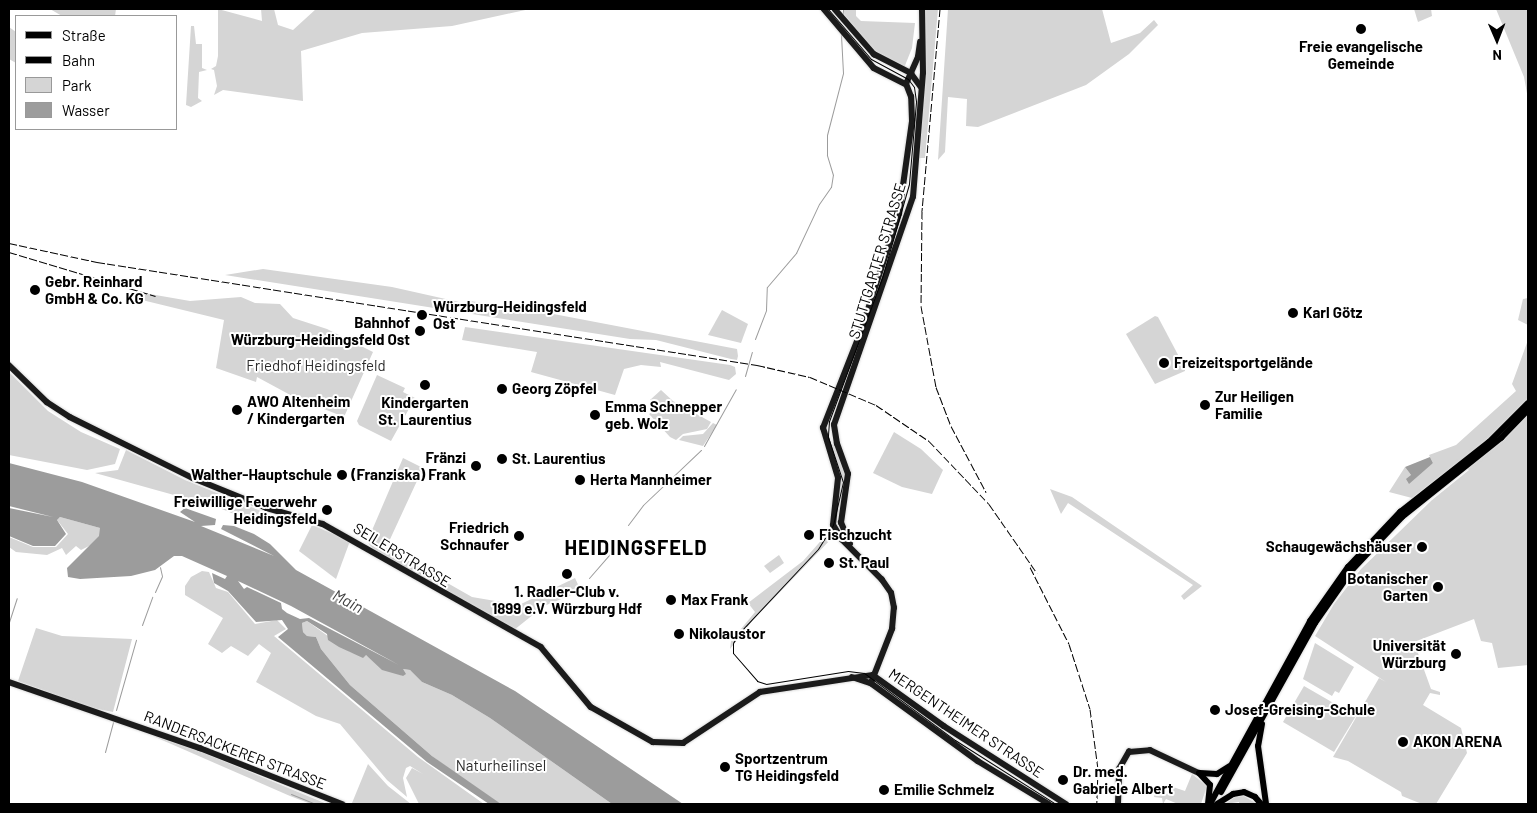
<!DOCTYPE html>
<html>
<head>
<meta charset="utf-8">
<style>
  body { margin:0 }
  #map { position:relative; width:1537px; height:813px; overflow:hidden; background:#fff; font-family:Barlow,sans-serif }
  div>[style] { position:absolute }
  .green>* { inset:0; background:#d5d5d5 }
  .water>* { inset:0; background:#9c9c9c }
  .stream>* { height:1px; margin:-0.5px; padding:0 0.5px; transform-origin:0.5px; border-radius:0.5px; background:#9c9c9c }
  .roads { filter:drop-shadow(0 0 1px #dbdbdb) drop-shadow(0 0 1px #dbdbdb) }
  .secondary>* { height:5.5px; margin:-2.75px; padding:0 2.75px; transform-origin:2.75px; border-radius:2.75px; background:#1b1b1b }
  .primary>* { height:6px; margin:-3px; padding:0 3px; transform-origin:3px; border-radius:3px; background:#000 }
  .tram>* { height:1px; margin:-0.5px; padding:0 0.5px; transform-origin:0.5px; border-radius:0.5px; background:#000 }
  .rail>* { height:1px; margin-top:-0.5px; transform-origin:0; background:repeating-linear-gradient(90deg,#000 0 8px,transparent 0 10.5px) }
  .dots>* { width:14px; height:14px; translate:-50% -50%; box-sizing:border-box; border:2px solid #fff; border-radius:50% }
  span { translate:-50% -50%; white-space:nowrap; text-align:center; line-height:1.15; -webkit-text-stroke:4px #fff; paint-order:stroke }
  .poi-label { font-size:15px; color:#000; font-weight:700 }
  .left { translate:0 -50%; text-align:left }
  .right { translate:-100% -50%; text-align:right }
  .street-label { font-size:15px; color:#000 }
  .park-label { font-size:15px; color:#2c2c2c }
  .water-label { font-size:16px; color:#3d3d3d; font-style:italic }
  .district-label { font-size:20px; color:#000; font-weight:700; letter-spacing:1px }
  .frame { position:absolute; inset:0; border:10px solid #000; pointer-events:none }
  .legend { position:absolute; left:15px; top:15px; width:162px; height:115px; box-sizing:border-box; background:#fff; border:1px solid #999; margin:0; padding:6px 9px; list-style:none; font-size:15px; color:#000 }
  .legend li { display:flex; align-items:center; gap:10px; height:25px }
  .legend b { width:25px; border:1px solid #999 }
  .north { position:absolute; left:1472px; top:15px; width:50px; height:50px; -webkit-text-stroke:4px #fff; paint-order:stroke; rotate:179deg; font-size:14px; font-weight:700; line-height:20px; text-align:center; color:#000 }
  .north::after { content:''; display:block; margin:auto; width:18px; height:22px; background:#000; clip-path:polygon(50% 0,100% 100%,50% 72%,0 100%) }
</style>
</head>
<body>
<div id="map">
  <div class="green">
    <i style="clip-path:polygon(50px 9px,116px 9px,115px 16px,62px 16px)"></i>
    <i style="clip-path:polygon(218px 9px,262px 21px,261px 9px,274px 9px,278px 25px,293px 30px,316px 9px,530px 9px,452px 26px,362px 33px,301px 51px,303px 101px,223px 90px,214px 95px,217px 86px,214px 70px,211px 69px,216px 66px,218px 56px)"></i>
    <i style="clip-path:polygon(844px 9px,856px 9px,856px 16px,861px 21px,915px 23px,912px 48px,904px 68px,875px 53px,844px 14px)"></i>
    <i style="clip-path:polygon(925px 9px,938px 9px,925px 158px,919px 158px)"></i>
    <i style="clip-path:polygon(948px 9px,1102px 9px,1111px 43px,1140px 33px,1154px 20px,1158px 25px,1129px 54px,1086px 85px,978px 127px,966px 126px,967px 99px,948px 97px,945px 152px,938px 160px)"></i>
    <i style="clip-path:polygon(1414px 9px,1431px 9px,1432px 16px,1418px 22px)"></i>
    <i style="clip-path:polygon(1496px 9px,1528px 9px,1528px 99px,1524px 77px)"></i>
    <i style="clip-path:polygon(191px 26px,194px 26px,196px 44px,202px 44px,202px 68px,207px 70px,199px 72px,198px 98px,202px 101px,191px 107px,186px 105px)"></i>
    <i style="clip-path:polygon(9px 27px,16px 32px,16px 63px,9px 59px)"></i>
    <i style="clip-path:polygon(263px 269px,392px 287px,468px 304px,470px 301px,543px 312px,737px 349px,738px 356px,737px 360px,731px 359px,656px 340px,630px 339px,225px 275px)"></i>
    <i style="clip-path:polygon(144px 293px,190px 301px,241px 297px,255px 303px,280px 304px,293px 318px,327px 329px,373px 352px,344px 417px,294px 397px,257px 377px,256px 382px,216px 368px,224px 320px,142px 300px)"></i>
    <i style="clip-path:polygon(1528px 298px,1528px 325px,1518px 320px,1523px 299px)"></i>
    <i style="clip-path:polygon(722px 310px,748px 324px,741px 343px,708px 335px)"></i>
    <i style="clip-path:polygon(1155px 316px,1158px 317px,1185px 368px,1185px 371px,1155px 384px,1126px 334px)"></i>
    <i style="clip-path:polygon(465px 327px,730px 365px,735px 367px,736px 374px,729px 380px,660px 362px,661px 367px,641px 365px,624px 369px,615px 395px,531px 372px,537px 352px,462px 340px)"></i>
    <i style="clip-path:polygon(1528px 340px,1528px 665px,1498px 668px,1492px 643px,1481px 641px,1474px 619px,1414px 642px,1431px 689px,1440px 692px,1440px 695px,1430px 693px,1423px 705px,1461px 728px,1467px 753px,1436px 804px,1422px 804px,1402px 796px,1401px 792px,1348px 761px,1333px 757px,1379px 678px,1386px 682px,1315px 636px,1334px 604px,1361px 569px,1432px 500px,1469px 470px,1457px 463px,1412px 498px,1389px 492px,1405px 467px,1411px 475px,1433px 463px,1429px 455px,1456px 445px,1516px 391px,1512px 384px)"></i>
    <i style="clip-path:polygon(9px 372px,48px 411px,81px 432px,120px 449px,115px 464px,87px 470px,9px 455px)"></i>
    <i style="clip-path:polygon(377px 375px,405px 388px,403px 392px,415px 398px,391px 441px,359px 425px,357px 421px)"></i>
    <i style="clip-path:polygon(661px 390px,673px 401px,711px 422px,707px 429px,683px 434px,676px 440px,670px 437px,649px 414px,658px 408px,650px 400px)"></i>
    <i style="clip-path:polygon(713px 423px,717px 425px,703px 446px,679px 440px,683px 436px,703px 434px)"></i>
    <i style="clip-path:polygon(894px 432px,921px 449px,943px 470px,932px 494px,902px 487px,873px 473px)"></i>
    <i style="clip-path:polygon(834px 444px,846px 474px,846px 488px,839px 517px,834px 516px,840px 478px,829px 446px)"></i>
    <i style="clip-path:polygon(126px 450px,185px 480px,261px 511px,256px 523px,217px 507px,95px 473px,118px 470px)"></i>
    <i style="clip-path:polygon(403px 458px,423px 468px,386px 548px,472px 597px,519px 605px,575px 578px,581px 591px,544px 606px,514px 630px,381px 557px,367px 542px)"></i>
    <i style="clip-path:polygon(1050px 489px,1072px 497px,1202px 586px,1184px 600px,1181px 596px,1193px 585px,1068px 503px,1061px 514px)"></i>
    <i style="clip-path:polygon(60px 517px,100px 528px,100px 536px,91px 545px,81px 550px,76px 546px,66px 555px,62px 548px,47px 555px,16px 552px,9px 547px,9px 537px,33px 547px,56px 547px,68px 534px,57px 520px)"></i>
    <i style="clip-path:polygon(312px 525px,350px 541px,336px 579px,299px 551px)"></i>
    <i style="clip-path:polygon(826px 535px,832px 538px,753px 620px,730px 649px,731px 641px,755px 612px,748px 603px,803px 561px)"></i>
    <i style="clip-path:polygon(779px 555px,784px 563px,770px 573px,764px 566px)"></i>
    <i style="clip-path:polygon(202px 571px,209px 572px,216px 588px,228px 592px,255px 624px,277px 620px,286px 629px,274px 636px,418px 757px,484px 804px,419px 804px,406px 778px,412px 768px,423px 774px,410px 766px,406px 768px,403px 778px,407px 797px,387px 780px,340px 724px,316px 716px,256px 682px,271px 653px,259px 644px,248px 656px,231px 646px,222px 653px,208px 644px,223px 618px,185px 595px,185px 586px,191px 577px)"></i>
    <i style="clip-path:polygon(307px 621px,350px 652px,366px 655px,384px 668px,403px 676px,403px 669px,410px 670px,422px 682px,452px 695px,490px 718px,612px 804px,501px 804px,488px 798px,432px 756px,350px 685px,321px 649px,316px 637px,307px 636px,303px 632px,302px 623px)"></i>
    <i style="clip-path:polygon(36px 628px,62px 636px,132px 639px,113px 712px,92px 708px,18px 681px)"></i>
    <i style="clip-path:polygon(1315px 643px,1354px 667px,1339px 693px,1335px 691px,1332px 696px,1303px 679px)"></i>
    <i style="clip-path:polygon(1304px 686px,1356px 716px,1334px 752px,1283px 722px)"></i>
    <i style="clip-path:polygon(153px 736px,199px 751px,327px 804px,311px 804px,290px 796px)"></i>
    <i style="clip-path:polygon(368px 764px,388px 786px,411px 804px,352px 803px)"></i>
    <i style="clip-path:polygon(1192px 774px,1207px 786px,1201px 804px,1178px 804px,1166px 799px,1163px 804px,1162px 798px,1154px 797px,1156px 790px,1167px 794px,1170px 786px,1185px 791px)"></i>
    <i style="clip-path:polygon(1244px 796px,1257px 804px,1239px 804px,1239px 802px,1225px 804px,1235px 797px)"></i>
  </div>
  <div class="water">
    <i style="clip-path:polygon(1430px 457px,1433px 463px,1409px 484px,1406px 479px,1411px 475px,1405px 467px)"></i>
    <i style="clip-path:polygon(evenodd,9px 463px,82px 482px,195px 522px,180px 512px,185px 508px,216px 519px,215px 525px,201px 526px,274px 556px,221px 529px,223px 525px,234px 526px,254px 534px,270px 544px,296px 570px,515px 691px,683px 804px,612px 804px,490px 718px,452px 695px,422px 682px,410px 670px,403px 669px,406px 674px,403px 676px,382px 670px,366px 655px,363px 658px,339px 647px,328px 640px,327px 634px,307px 621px,302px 623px,303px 632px,307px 636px,316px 637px,321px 649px,350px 685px,432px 756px,501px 804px,489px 804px,427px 762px,278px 637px,288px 629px,282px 620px,256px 622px,228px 591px,214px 583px,212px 573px,225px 579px,227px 576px,182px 556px,174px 556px,155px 570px,131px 576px,80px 579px,68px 577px,67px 568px,99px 536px,100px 528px,60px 517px,57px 520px,66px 534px,55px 546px,33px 546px,9px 536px,9px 508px,53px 517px,9px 506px,9px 463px,238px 581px,291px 606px,399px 665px,309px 618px,300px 619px,287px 613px,282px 609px,281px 603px,247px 587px,244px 589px,238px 581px)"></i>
  </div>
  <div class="stream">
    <i style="left:843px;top:15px;width:6px;rotate:-90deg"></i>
    <i style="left:755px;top:339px;width:31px;rotate:-69deg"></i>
    <i style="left:766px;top:310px;width:23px;rotate:-88deg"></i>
    <i style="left:767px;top:287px;width:45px;rotate:-49.5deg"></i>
    <i style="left:796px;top:253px;width:54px;rotate:-64.9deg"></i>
    <i style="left:819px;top:204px;width:21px;rotate:-55deg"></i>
    <i style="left:831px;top:187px;width:12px;rotate:-81deg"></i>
    <i style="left:833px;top:175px;width:21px;rotate:-107deg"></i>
    <i style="left:827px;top:155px;width:20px;rotate:-90deg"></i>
    <i style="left:827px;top:135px;width:64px;rotate:-75.5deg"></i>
    <i style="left:843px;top:73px;width:39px;rotate:-93deg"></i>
    <i style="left:745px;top:376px;width:25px;rotate:-74deg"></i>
    <i style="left:704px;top:446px;width:65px;rotate:-60.7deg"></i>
    <i style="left:628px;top:525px;width:25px;rotate:-53deg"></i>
    <i style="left:643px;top:505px;width:80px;rotate:-43.5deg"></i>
    <i style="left:589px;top:578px;width:38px;rotate:-49deg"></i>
    <i style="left:155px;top:592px;width:17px;rotate:-66deg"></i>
    <i style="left:162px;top:576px;width:9px;rotate:-103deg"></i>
    <i style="left:9px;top:622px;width:25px;rotate:-72deg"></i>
    <i style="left:142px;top:625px;width:30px;rotate:-70deg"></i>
    <i style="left:116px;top:710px;width:73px;rotate:-74.1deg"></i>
    <i style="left:105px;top:752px;width:31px;rotate:-75deg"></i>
    <i style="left:291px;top:794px;width:27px;rotate:22deg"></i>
  </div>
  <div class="roads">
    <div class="secondary">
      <i style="left:824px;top:9px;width:77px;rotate:49.7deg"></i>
      <i style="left:874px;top:68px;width:36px;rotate:27deg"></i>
      <i style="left:835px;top:9px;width:60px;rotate:49.1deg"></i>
      <i style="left:874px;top:54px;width:42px;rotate:27.2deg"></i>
      <i style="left:911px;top:73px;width:17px;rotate:54deg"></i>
      <i style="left:906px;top:84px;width:30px;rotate:-66deg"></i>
      <i style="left:918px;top:57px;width:15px;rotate:-82deg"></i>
      <i style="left:9px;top:365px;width:53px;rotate:44.2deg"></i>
      <i style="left:47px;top:402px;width:27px;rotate:33deg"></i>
      <i style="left:70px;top:417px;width:137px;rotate:26.4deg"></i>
      <i style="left:193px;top:478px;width:80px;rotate:22.1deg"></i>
      <i style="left:267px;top:508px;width:58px;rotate:15.9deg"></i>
      <i style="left:323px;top:524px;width:250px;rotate:29.4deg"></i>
      <i style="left:541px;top:647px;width:78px;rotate:50.2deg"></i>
      <i style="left:591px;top:707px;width:71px;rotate:29.4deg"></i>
      <i style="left:653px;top:742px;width:30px;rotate:2deg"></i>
      <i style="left:683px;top:743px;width:92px;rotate:-33.5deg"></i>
      <i style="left:760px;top:692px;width:114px;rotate:-8.6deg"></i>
      <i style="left:873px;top:675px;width:87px;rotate:35.7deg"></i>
      <i style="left:944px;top:726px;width:145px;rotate:32.6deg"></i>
      <i style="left:850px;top:544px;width:23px;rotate:-113deg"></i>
      <i style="left:841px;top:523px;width:49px;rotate:-81.9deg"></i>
      <i style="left:848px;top:474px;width:32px;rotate:-110deg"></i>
      <i style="left:837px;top:444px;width:19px;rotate:-99deg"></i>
      <i style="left:834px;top:425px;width:241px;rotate:-70.9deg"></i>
      <i style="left:913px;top:197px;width:124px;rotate:-85.4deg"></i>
      <i style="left:923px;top:73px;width:64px;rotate:-90.9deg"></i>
      <i style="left:852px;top:677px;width:20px;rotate:18deg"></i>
      <i style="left:871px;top:683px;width:132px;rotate:36.1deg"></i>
      <i style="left:978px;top:761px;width:83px;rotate:31.2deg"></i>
      <i style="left:9px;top:682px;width:202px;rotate:19.1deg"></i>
      <i style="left:200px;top:748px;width:153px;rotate:21.5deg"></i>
      <i style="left:871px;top:683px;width:58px;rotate:-68.7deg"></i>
      <i style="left:892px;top:629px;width:21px;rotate:-85deg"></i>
      <i style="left:894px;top:608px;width:15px;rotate:-101deg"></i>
      <i style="left:891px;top:593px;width:16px;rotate:-125deg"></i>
      <i style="left:882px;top:580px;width:57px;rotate:-135deg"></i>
      <i style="left:842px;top:540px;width:17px;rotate:-121deg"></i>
      <i style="left:833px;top:525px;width:47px;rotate:-83.9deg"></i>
      <i style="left:838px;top:478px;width:52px;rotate:-106.7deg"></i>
      <i style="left:823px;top:428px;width:104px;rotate:-68.6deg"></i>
      <i style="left:861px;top:331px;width:123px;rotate:-72deg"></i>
      <i style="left:899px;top:214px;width:94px;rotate:-82deg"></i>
      <i style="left:912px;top:121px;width:24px;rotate:-92deg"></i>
      <i style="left:911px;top:97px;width:14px;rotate:-111deg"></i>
      <i style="left:1118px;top:804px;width:35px;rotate:-88deg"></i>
      <i style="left:1119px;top:769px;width:20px;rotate:-60deg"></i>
      <i style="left:1129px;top:752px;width:21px;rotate:-5deg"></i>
      <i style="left:1150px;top:750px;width:54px;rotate:25.1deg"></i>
    </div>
    <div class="primary">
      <i style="left:1262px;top:724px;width:22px;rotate:100deg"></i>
      <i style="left:1258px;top:746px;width:59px;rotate:82.1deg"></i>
      <i style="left:1199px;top:773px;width:16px;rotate:47deg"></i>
      <i style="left:1210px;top:785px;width:19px;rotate:96deg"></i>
      <i style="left:1200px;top:773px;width:17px;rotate:3deg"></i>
      <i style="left:1217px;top:774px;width:15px;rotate:-32deg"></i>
      <i style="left:1221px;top:792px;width:193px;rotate:-60.9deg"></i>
      <i style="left:1315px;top:623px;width:65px;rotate:-55.1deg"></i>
      <i style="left:1352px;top:570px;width:73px;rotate:-46.7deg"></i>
      <i style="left:1402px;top:517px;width:127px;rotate:-38.6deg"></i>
      <i style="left:1501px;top:438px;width:39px;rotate:-46deg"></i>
      <i style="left:1210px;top:804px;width:209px;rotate:-61.3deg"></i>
      <i style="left:1310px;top:621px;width:66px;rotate:-54.9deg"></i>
      <i style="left:1348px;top:567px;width:76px;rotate:-46.6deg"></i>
      <i style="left:1400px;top:512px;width:113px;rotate:-38.2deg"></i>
      <i style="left:1489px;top:442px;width:55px;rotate:-45deg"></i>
      <i style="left:1217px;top:804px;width:19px;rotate:-32deg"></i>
      <i style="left:1233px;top:794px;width:11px;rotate:-10deg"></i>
      <i style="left:1244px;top:792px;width:12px;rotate:24deg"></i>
      <i style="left:1255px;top:797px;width:9px;rotate:49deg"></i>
    </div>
  </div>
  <div class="tram">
    <i style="left:828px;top:9px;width:66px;rotate:49.3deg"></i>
    <i style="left:871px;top:59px;width:42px;rotate:28.4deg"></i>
    <i style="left:908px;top:79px;width:10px;rotate:53deg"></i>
    <i style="left:914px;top:87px;width:15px;rotate:82deg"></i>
    <i style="left:916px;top:102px;width:82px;rotate:94.9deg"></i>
    <i style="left:909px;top:184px;width:98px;rotate:106deg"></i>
    <i style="left:882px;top:278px;width:153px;rotate:110.3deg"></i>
    <i style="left:829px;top:421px;width:16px;rotate:94deg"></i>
    <i style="left:828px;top:437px;width:47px;rotate:71.6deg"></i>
    <i style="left:843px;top:482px;width:44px;rotate:103.1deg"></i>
    <i style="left:833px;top:525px;width:28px;rotate:122deg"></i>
    <i style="left:818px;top:549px;width:112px;rotate:133.2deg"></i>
    <i style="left:741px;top:631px;width:14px;rotate:124deg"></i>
    <i style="left:733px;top:643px;width:10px;rotate:90deg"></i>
    <i style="left:733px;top:653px;width:37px;rotate:49deg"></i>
    <i style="left:757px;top:681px;width:9px;rotate:18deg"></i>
    <i style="left:766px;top:684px;width:83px;rotate:-9deg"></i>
    <i style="left:848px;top:671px;width:16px;rotate:7deg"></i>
    <i style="left:864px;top:673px;width:113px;rotate:36.4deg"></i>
    <i style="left:955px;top:740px;width:120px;rotate:32.4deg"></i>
  </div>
  <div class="rail">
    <i style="left:940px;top:9px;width:203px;rotate:95.1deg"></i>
    <i style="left:922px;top:211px;width:95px;rotate:90.6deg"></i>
    <i style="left:921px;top:306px;width:82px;rotate:79.5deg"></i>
    <i style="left:936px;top:387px;width:42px;rotate:69deg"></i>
    <i style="left:951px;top:426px;width:75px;rotate:62.1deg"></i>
    <i style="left:9px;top:243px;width:90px;rotate:12.2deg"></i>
    <i style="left:97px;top:262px;width:668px;rotate:8.87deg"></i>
    <i style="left:757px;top:365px;width:54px;rotate:12.8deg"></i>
    <i style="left:810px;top:377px;width:72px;rotate:23deg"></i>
    <i style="left:876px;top:405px;width:64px;rotate:34.2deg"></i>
    <i style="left:929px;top:441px;width:87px;rotate:46.4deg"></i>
    <i style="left:989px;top:504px;width:84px;rotate:55.2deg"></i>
    <i style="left:9px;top:252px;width:153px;rotate:16.7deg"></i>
    <i style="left:1030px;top:567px;width:86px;rotate:63.1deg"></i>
    <i style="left:1069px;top:644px;width:68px;rotate:72.1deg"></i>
    <i style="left:1090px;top:709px;width:61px;rotate:82.4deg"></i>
    <i style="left:1098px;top:769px;width:35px;rotate:92deg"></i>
  </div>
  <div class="dots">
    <i style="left:1361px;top:29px;background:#000"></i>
    <i style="left:35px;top:290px;background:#000"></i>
    <i style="left:1293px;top:313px;background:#000"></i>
    <i style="left:422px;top:315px;background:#000"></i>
    <i style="left:420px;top:331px;background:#000"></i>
    <i style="left:1164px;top:363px;background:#000"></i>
    <i style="left:425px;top:385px;background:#000"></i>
    <i style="left:502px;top:389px;background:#000"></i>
    <i style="left:1205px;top:405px;background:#000"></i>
    <i style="left:237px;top:410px;background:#000"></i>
    <i style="left:595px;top:415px;background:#000"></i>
    <i style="left:502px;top:459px;background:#000"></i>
    <i style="left:476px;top:466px;background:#000"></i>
    <i style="left:342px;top:475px;background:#000"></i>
    <i style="left:580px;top:480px;background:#000"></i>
    <i style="left:327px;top:510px;background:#000"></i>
    <i style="left:809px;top:535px;background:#000"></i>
    <i style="left:519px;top:536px;background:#000"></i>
    <i style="left:1422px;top:547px;background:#000"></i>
    <i style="left:829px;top:563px;background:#000"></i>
    <i style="left:567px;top:574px;background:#000"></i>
    <i style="left:1438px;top:587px;background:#000"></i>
    <i style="left:671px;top:600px;background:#000"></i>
    <i style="left:679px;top:634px;background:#000"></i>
    <i style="left:1456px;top:654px;background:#000"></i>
    <i style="left:1215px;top:710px;background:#000"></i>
    <i style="left:1403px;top:742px;background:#000"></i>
    <i style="left:725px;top:767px;background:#000"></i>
    <i style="left:1063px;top:780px;background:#000"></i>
    <i style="left:884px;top:790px;background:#000"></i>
  </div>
  <div class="poi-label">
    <span style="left:1361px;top:55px">Freie evangelische<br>Gemeinde</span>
    <span class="left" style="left:45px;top:290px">Gebr. Reinhard<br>GmbH &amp; Co. KG</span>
    <span class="left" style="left:433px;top:315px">Würzburg-Heidingsfeld<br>Ost</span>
    <span class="left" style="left:1303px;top:313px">Karl Götz</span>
    <span class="right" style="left:410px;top:331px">Bahnhof<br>Würzburg-Heidingsfeld Ost</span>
    <span class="left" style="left:1174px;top:363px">Freizeitsportgelände</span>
    <span class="left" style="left:512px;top:389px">Georg Zöpfel</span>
    <span class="left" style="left:1215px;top:405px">Zur Heiligen<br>Familie</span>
    <span class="left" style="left:247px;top:410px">AWO Altenheim<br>/ Kindergarten</span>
    <span style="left:425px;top:411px">Kindergarten<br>St. Laurentius</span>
    <span class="left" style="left:605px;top:415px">Emma Schnepper<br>geb. Wolz</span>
    <span class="right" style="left:466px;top:466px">Fränzi<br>(Franziska) Frank</span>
    <span class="left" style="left:512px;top:459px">St. Laurentius</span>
    <span class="right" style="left:332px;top:475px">Walther-Hauptschule</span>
    <span class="left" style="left:590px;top:480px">Herta Mannheimer</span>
    <span class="right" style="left:317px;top:510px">Freiwillige Feuerwehr<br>Heidingsfeld</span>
    <span class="right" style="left:509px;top:536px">Friedrich<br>Schnaufer</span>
    <span class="left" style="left:819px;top:535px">Fischzucht</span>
    <span class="right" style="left:1412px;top:547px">Schaugewächshäuser</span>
    <span class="left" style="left:839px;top:563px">St. Paul</span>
    <span class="right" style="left:1428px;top:587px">Botanischer<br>Garten</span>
    <span style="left:567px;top:600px">1. Radler-Club v.<br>1899 e.V. Würzburg Hdf</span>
    <span class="left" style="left:681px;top:600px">Max Frank</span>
    <span class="left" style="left:689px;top:634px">Nikolaustor</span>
    <span class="right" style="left:1446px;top:654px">Universität<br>Würzburg</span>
    <span class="left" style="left:1225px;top:710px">Josef-Greising-Schule</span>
    <span class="left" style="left:1413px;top:742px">AKON ARENA</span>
    <span class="left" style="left:735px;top:767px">Sportzentrum<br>TG Heidingsfeld</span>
    <span class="left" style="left:1073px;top:780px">Dr. med.<br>Gabriele Albert</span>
    <span class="left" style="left:894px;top:790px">Emilie Schmelz</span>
  </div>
  <div class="street-label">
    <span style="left:877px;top:261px;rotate:-73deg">STUTTGARTER STRASSE</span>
    <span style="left:402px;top:555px;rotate:31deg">SEILERSTRASSE</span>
    <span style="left:966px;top:723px;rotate:34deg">MERGENTHEIMER STRASSE</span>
    <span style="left:235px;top:750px;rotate:21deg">RANDERSACKERER STRASSE</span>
  </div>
  <div class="park-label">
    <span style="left:316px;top:366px">Friedhof Heidingsfeld</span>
    <span style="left:501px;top:766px">Naturheilinsel</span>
  </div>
  <div class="water-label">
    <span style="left:348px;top:601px;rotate:28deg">Main</span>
  </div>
  <div class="district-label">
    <span style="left:636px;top:547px">HEIDINGSFELD</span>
  </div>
  <div class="frame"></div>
  <ul class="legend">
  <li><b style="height:6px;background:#000"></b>Straße</li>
  <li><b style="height:6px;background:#000"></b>Bahn</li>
  <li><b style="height:14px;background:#d5d5d5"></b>Park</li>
  <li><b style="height:14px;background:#9c9c9c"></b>Wasser</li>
  </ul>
  <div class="north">N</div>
</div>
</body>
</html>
